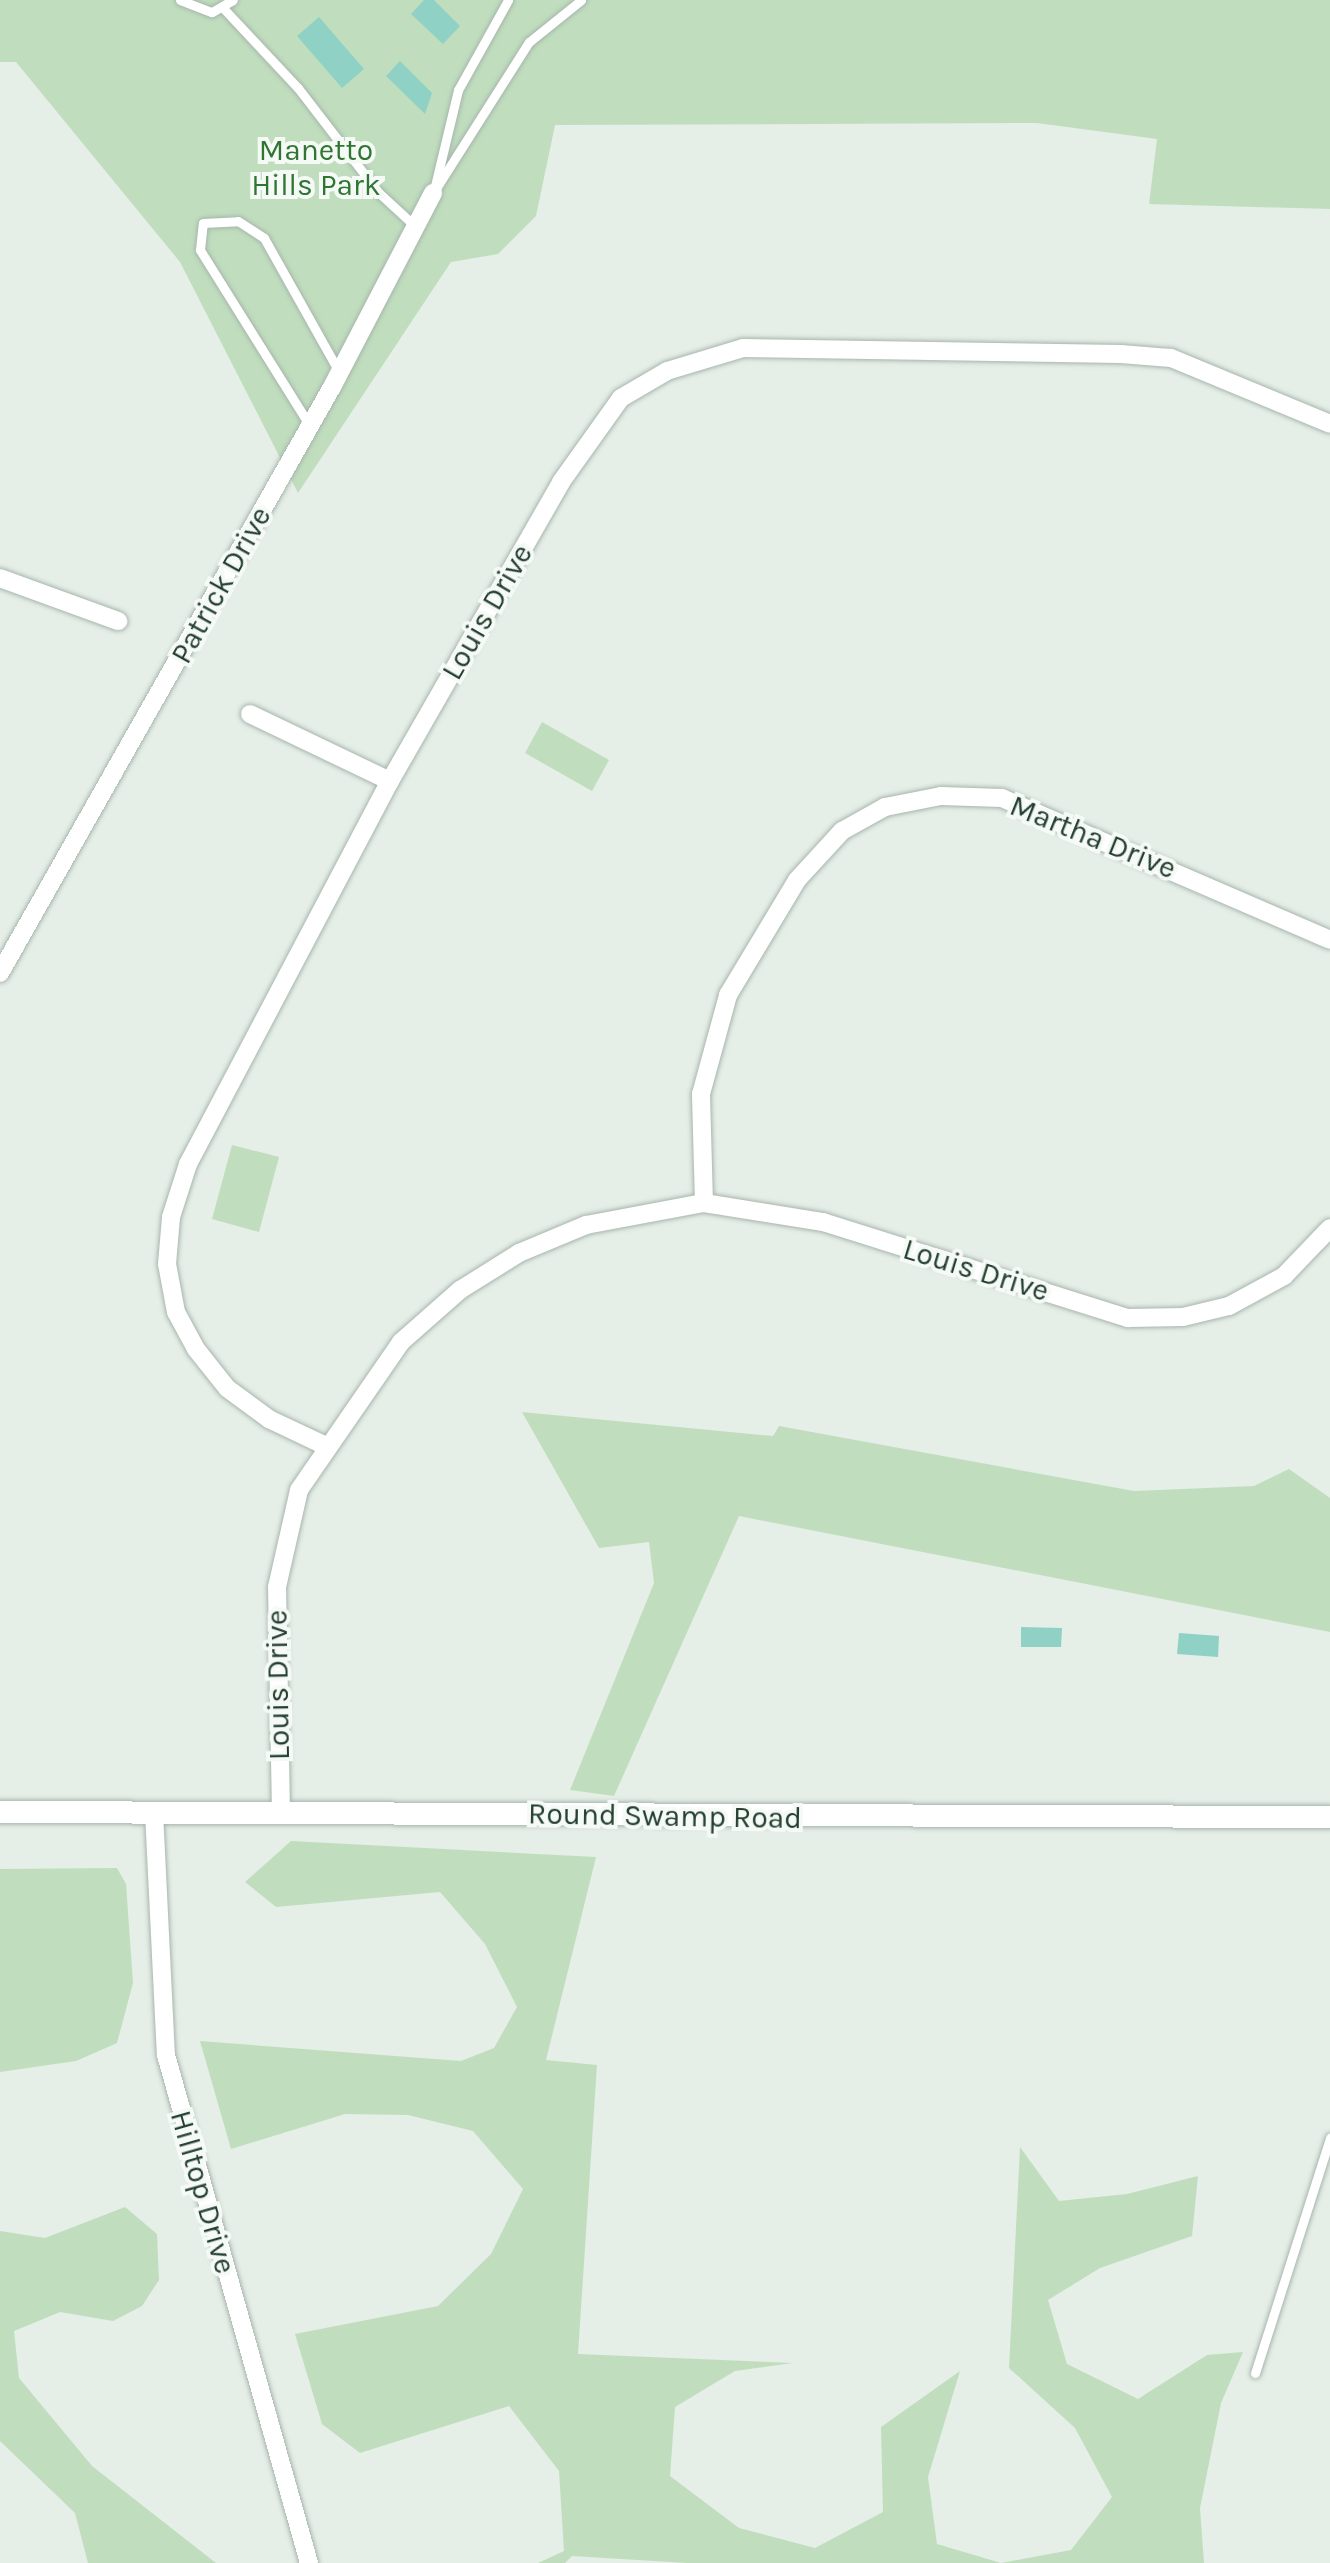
<!DOCTYPE html>
<html>
<head>
<meta charset="utf-8">
<style>
  body { margin:0 }
  #map { position:relative; width:1330px; height:2563px; overflow:hidden; background:#e5eee7; font-family:Karla,sans-serif }
  div>[style] { position:absolute }
  .green>* { inset:0; background:#c0debe }
  .water>* { inset:0; background:#8fd1c5 }
  .roads { filter:drop-shadow(0 0 2px #a7b6ac) drop-shadow(0 0 2px #a7b6ac) }
  .service>* { height:9px; margin:-4.5px; padding:0 4.5px; transform-origin:4.5px; border-radius:4.5px; background:#fff }
  .minor>* { height:18px; margin:-9px; padding:0 9px; transform-origin:9px; border-radius:9px; background:#fff }
  .tertiary>* { height:22px; margin:-11px; padding:0 11px; transform-origin:11px; border-radius:11px; background:#fff }
  span { translate:-50% -50%; white-space:nowrap; text-align:center; line-height:1.15; -webkit-text-stroke:8px #f6faf6; paint-order:stroke }
  .park-label { font-size:30px; color:#2f7633 }
  .street-label { font-size:30px; color:#243f2f }
</style>
</head>
<body>
<div id="map">
  <div class="green">
    <i style="clip-path:polygon(0 0,1330px 0,1330px 209px,1149px 204px,1157px 139px,1037px 123px,555px 125px,536px 216px,498px 254px,451px 262px,298px 493px,180px 262px,16px 62px,0 62px)"></i>
    <i style="clip-path:polygon(542px 722px,609px 760px,592px 791px,525px 753px)"></i>
    <i style="clip-path:polygon(232px 1145px,279px 1157px,259px 1232px,212px 1219px)"></i>
    <i style="clip-path:polygon(522px 1412px,773px 1436px,779px 1426px,1134px 1491px,1254px 1486px,1289px 1469px,1330px 1498px,1330px 1632px,739px 1516px,614px 1796px,570px 1790px,654px 1583px,649px 1542px,599px 1548px)"></i>
    <i style="clip-path:polygon(291px 1841px,596px 1857px,546px 2060px,597px 2065px,578px 2354px,793px 2363px,735px 2371px,675px 2407px,670px 2476px,739px 2528px,815px 2548px,883px 2512px,881px 2427px,960px 2371px,928px 2477px,937px 2544px,1001px 2563px,1071px 2550px,1112px 2497px,1075px 2428px,1009px 2368px,1020px 2147px,1059px 2201px,1127px 2194px,1198px 2176px,1192px 2236px,1100px 2268px,1048px 2300px,1067px 2364px,1138px 2399px,1207px 2355px,1243px 2352px,1221px 2403px,1200px 2508px,1204px 2563px,687px 2563px,572px 2556px,565px 2563px,538px 2563px,564px 2551px,559px 2471px,509px 2406px,360px 2453px,322px 2424px,295px 2334px,438px 2306px,491px 2254px,523px 2189px,473px 2131px,408px 2115px,345px 2114px,231px 2149px,200px 2041px,461px 2061px,494px 2048px,517px 2007px,485px 1944px,440px 1892px,276px 1907px,245px 1882px)"></i>
    <i style="clip-path:polygon(117px 1868px,126px 1884px,133px 1983px,117px 2043px,76px 2061px,0 2072px,0 1869px)"></i>
    <i style="clip-path:polygon(125px 2207px,157px 2234px,159px 2280px,142px 2306px,113px 2321px,60px 2312px,14px 2331px,19px 2378px,92px 2466px,216px 2563px,88px 2563px,75px 2513px,0 2441px,0 2231px,45px 2238px)"></i>
  </div>
  <div class="water">
    <i style="clip-path:polygon(424px 0,434px 0,460px 26px,443px 44px,411px 14px)"></i>
    <i style="clip-path:polygon(319px 17px,364px 69px,342px 88px,297px 36px)"></i>
    <i style="clip-path:polygon(400px 61px,432px 93px,425px 114px,386px 76px)"></i>
    <i style="clip-path:polygon(1021px 1627px,1062px 1628px,1061px 1647px,1021px 1647px)"></i>
    <i style="clip-path:polygon(1179px 1633px,1219px 1636px,1218px 1657px,1177px 1654px)"></i>
  </div>
  <div class="roads">
    <div class="service">
      <i style="left:180px;top:0;width:34px;rotate:21deg"></i>
      <i style="left:212px;top:12px;width:24px;rotate:-30deg"></i>
      <i style="left:224px;top:9px;width:108px;rotate:46.9deg"></i>
      <i style="left:298px;top:88px;width:131px;rotate:52.4deg"></i>
      <i style="left:378px;top:192px;width:50px;rotate:42.6deg"></i>
      <i style="left:434px;top:190px;width:103px;rotate:-76.5deg"></i>
      <i style="left:458px;top:90px;width:103px;rotate:-60.9deg"></i>
      <i style="left:433px;top:193px;width:179px;rotate:-57.6deg"></i>
      <i style="left:529px;top:42px;width:67px;rotate:-38.9deg"></i>
      <i style="left:310px;top:426px;width:208px;rotate:-122deg"></i>
      <i style="left:200px;top:250px;width:27px;rotate:-84deg"></i>
      <i style="left:203px;top:223px;width:35px;rotate:-3deg"></i>
      <i style="left:238px;top:221px;width:31px;rotate:33deg"></i>
      <i style="left:264px;top:238px;width:151px;rotate:60.7deg"></i>
      <i style="left:1255px;top:2373px;width:247px;rotate:-72.3deg"></i>
    </div>
    <div class="minor">
      <i style="left:0;top:578px;width:126px;rotate:20deg"></i>
      <i style="left:250px;top:714px;width:155px;rotate:25.6deg"></i>
      <i style="left:0;top:973px;width:674px;rotate:-60.47deg"></i>
      <i style="left:332px;top:387px;width:219px;rotate:-62.5deg"></i>
      <i style="left:704px;top:1203px;width:109px;rotate:-91.6deg"></i>
      <i style="left:701px;top:1094px;width:103px;rotate:-74.7deg"></i>
      <i style="left:728px;top:995px;width:134px;rotate:-59deg"></i>
      <i style="left:797px;top:880px;width:67px;rotate:-47.4deg"></i>
      <i style="left:842px;top:831px;width:49px;rotate:-29.2deg"></i>
      <i style="left:885px;top:807px;width:57px;rotate:-11.1deg"></i>
      <i style="left:941px;top:796px;width:61px;rotate:1.9deg"></i>
      <i style="left:1002px;top:798px;width:357px;rotate:23.4deg"></i>
      <i style="left:326px;top:1446px;width:63px;rotate:-154.7deg"></i>
      <i style="left:269px;top:1419px;width:52px;rotate:-143.6deg"></i>
      <i style="left:227px;top:1388px;width:50px;rotate:-128.5deg"></i>
      <i style="left:196px;top:1349px;width:42px;rotate:-118.4deg"></i>
      <i style="left:176px;top:1312px;width:49px;rotate:-100.6deg"></i>
      <i style="left:167px;top:1264px;width:47px;rotate:-85.1deg"></i>
      <i style="left:171px;top:1217px;width:56px;rotate:-72.2deg"></i>
      <i style="left:188px;top:1164px;width:433px;rotate:-62.2deg"></i>
      <i style="left:390px;top:781px;width:344px;rotate:-60.2deg"></i>
      <i style="left:561px;top:482px;width:103px;rotate:-54.5deg"></i>
      <i style="left:621px;top:398px;width:53px;rotate:-30.4deg"></i>
      <i style="left:667px;top:371px;width:79px;rotate:-16.8deg"></i>
      <i style="left:743px;top:348px;width:378px;rotate:0.9deg"></i>
      <i style="left:1121px;top:354px;width:50px;rotate:4.6deg"></i>
      <i style="left:1171px;top:358px;width:172px;rotate:22.5deg"></i>
      <i style="left:154px;top:1812px;width:243px;rotate:87.2deg"></i>
      <i style="left:166px;top:2055px;width:528px;rotate:74.28deg"></i>
      <i style="left:281px;top:1814px;width:227px;rotate:-91deg"></i>
      <i style="left:277px;top:1587px;width:99px;rotate:-77.2deg"></i>
      <i style="left:299px;top:1490px;width:180px;rotate:-55.4deg"></i>
      <i style="left:401px;top:1342px;width:79px;rotate:-41.4deg"></i>
      <i style="left:460px;top:1290px;width:70px;rotate:-32.1deg"></i>
      <i style="left:519px;top:1253px;width:73px;rotate:-22.7deg"></i>
      <i style="left:586px;top:1225px;width:120px;rotate:-10.6deg"></i>
      <i style="left:704px;top:1203px;width:121px;rotate:9.1deg"></i>
      <i style="left:823px;top:1222px;width:320px;rotate:17.5deg"></i>
      <i style="left:1128px;top:1318px;width:55px;rotate:-1deg"></i>
      <i style="left:1183px;top:1317px;width:47px;rotate:-13.4deg"></i>
      <i style="left:1229px;top:1306px;width:63px;rotate:-28.6deg"></i>
      <i style="left:1284px;top:1276px;width:66px;rotate:-46.2deg"></i>
    </div>
    <div class="tertiary">
      <i style="left:0;top:1812px;width:1330px;rotate:0.22deg"></i>
    </div>
  </div>
  <div class="park-label">
    <span style="left:316px;top:167px">Manetto<br>Hills Park</span>
  </div>
  <div class="street-label">
    <span style="left:221px;top:585px;rotate:-61deg">Patrick Drive</span>
    <span style="left:487px;top:612px;rotate:-60deg">Louis Drive</span>
    <span style="left:1093px;top:837px;rotate:22deg">Martha Drive</span>
    <span style="left:976px;top:1270px;rotate:17deg">Louis Drive</span>
    <span style="left:278px;top:1685px;rotate:-91deg">Louis Drive</span>
    <span style="left:665px;top:1816px;rotate:1deg">Round Swamp Road</span>
    <span style="left:203px;top:2192px;rotate:74deg">Hilltop Drive</span>
  </div>
</div>
</body>
</html>
